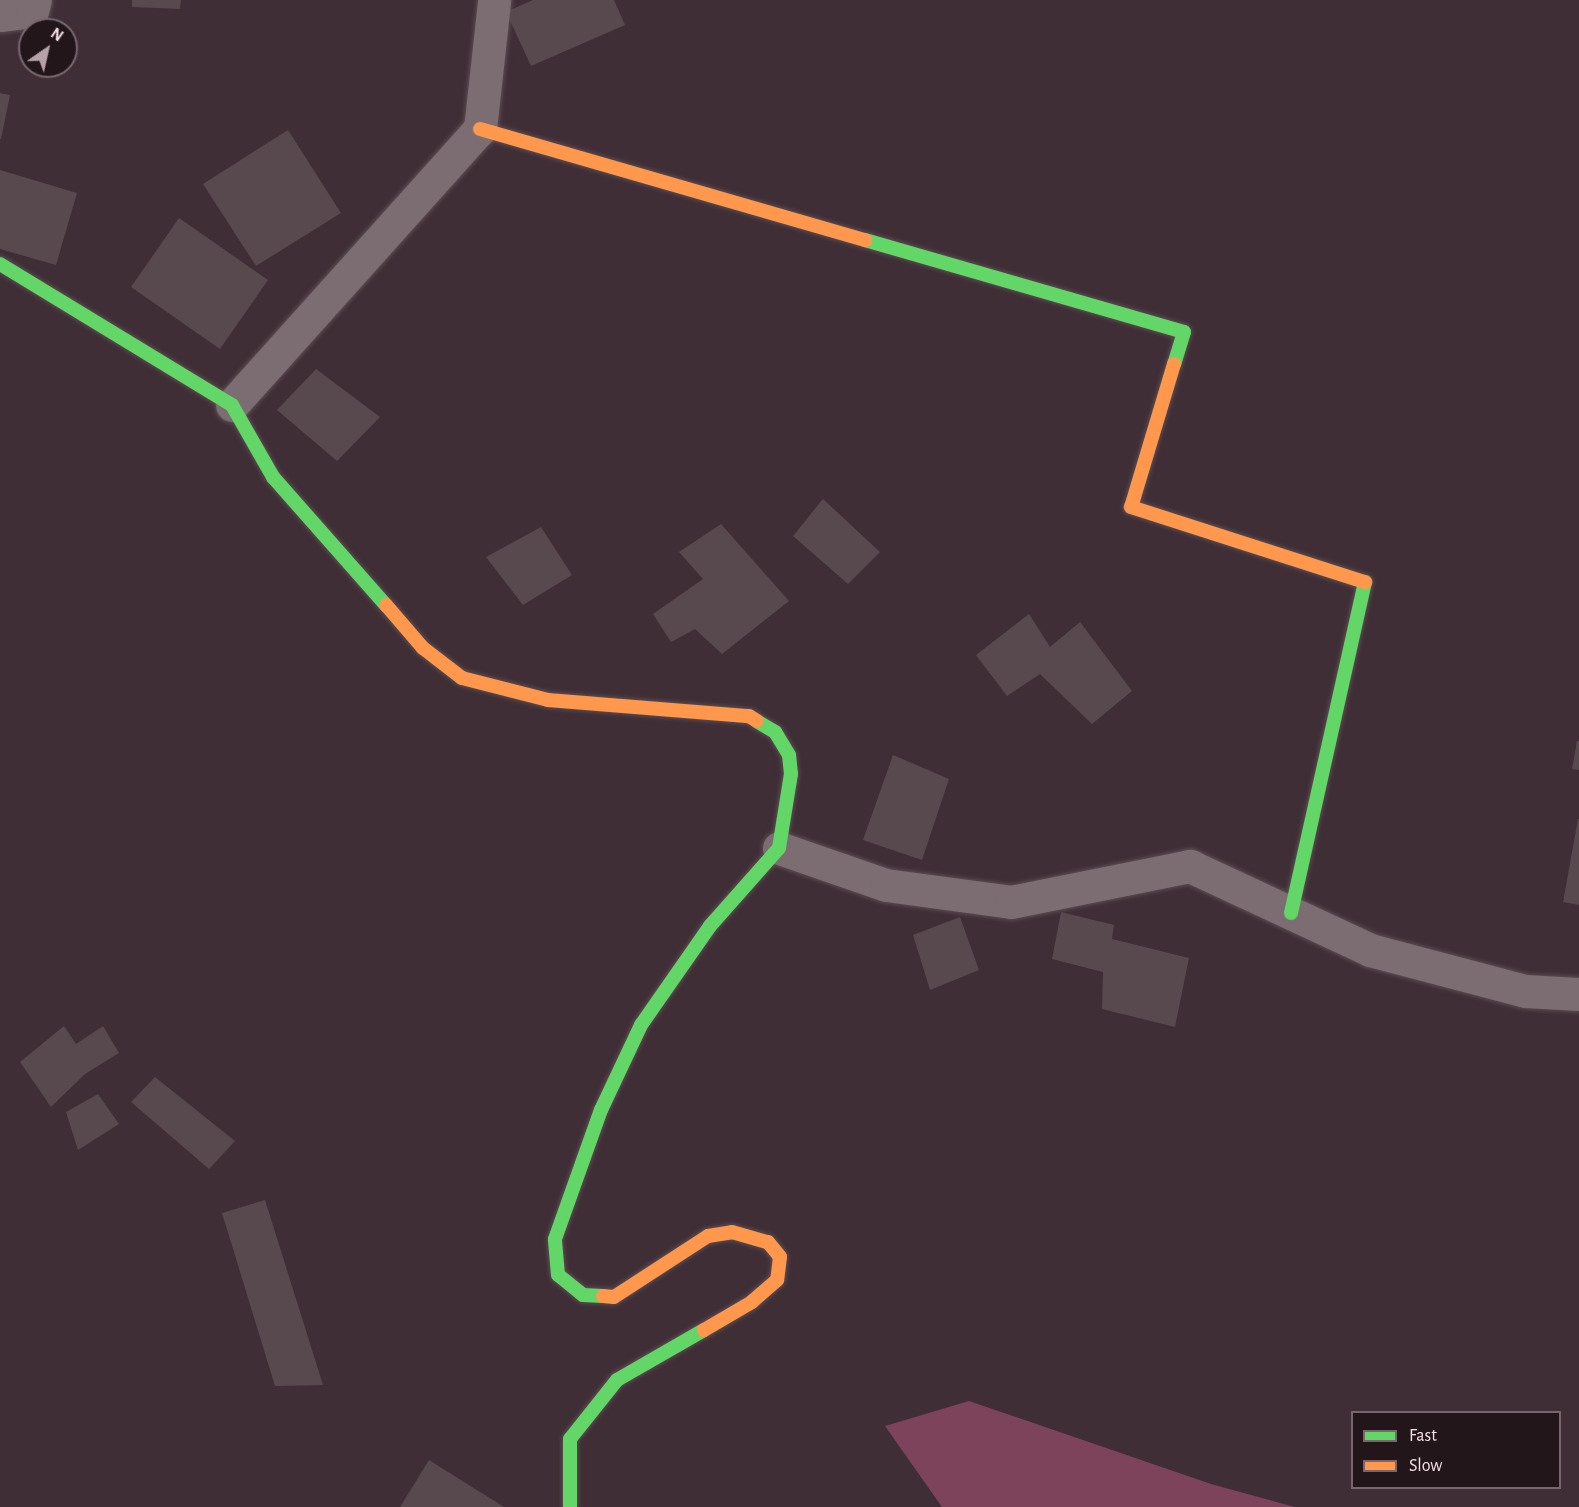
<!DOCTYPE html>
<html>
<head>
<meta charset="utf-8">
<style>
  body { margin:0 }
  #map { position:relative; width:1579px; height:1507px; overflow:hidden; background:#3f2e35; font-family:"Alegreya Sans",sans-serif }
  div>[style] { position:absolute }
  .forest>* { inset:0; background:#7c435b }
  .building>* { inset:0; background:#58494f }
  .roads { filter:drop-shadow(0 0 2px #5b4c52) drop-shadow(0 0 2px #5b4c52) }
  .street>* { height:33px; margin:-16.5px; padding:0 16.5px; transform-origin:16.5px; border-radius:16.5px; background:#7b6d72 }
  .fast>* { height:14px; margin:-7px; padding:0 7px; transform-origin:7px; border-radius:7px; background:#63d668 }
  .slow>* { height:14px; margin:-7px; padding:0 7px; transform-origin:7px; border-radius:7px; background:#ff974d }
  span { translate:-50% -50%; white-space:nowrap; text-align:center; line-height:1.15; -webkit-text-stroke:6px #23161b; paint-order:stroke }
  .legend { position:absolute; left:1351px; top:1411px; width:210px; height:78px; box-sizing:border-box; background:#23161b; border:2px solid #77676d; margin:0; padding:8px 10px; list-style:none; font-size:18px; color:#f5e1e8 }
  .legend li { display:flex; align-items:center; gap:12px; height:30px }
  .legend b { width:30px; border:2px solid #77676d }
  .north { position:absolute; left:18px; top:18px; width:60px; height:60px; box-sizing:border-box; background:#23161b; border:2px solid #77676d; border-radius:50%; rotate:34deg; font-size:16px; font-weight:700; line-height:24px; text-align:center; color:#f5e1e8 }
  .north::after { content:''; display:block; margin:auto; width:21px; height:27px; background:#b5a2a9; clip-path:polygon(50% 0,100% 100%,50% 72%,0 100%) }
</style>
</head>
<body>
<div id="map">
  <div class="forest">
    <i style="clip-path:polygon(969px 1401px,1211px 1484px,1295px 1507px,942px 1507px,885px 1426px)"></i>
  </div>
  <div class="building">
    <i style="clip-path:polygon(132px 0,181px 0,180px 9px,132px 7px)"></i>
    <i style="clip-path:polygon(533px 0,614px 0,625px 25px,531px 66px,506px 12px)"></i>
    <i style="clip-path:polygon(0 93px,10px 95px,1px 139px,0 139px)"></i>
    <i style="clip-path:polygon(288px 130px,341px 213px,256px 266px,203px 184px)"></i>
    <i style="clip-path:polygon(0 170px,77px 193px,56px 265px,0 249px)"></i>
    <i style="clip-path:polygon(179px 218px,268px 280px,220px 349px,131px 287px)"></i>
    <i style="clip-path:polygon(316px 369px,380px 417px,337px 461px,277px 410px)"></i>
    <i style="clip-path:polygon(823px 499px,880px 552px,848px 584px,793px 536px)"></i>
    <i style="clip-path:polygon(721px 524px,789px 601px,722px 654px,695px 629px,671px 642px,653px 614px,703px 579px,679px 552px)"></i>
    <i style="clip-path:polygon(541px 527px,572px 575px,523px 605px,486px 557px)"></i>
    <i style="clip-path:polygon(1029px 614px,1050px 647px,1080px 622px,1132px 691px,1092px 724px,1040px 674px,1007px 696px,976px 655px)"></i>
    <i style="clip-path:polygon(1577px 741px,1579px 741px,1579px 770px,1572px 769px)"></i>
    <i style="clip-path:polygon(893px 755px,949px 779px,922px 860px,863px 840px)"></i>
    <i style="clip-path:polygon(1578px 819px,1579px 819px,1579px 905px,1563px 902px)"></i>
    <i style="clip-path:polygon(1061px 912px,1114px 925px,1112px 939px,1189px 958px,1175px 1027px,1102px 1009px,1103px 972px,1052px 959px)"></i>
    <i style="clip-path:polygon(960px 917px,979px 970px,930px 990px,913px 935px)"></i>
    <i style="clip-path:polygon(64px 1026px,76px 1044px,103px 1026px,119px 1053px,85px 1074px,51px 1107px,20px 1062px)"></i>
    <i style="clip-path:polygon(155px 1077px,235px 1141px,209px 1169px,131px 1102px)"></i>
    <i style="clip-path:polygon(98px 1094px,119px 1124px,78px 1150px,66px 1112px)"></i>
    <i style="clip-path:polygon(265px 1200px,323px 1385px,275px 1386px,222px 1213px)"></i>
    <i style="clip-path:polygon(429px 1460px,504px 1507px,400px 1507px)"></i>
  </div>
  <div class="roads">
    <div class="street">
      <i style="left:0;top:15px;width:32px;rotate:-7deg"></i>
      <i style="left:32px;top:11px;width:11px;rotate:-75deg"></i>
      <i style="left:232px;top:405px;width:371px;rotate:-48.1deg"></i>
      <i style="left:480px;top:129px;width:128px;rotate:-83.7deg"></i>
      <i style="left:779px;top:848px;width:113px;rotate:19.1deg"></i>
      <i style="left:886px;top:885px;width:126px;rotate:7.7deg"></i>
      <i style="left:1011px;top:902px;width:183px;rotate:-11.4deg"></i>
      <i style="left:1190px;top:866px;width:199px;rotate:25deg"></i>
      <i style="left:1370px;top:950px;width:160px;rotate:14.8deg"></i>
      <i style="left:1525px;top:991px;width:54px;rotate:3.2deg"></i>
    </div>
    <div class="fast">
      <i style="left:865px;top:240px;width:332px;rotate:16.1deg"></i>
      <i style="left:1184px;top:332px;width:34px;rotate:107deg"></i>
      <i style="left:0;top:264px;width:271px;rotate:31.3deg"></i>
      <i style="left:232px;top:405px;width:83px;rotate:60.3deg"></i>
      <i style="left:273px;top:477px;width:171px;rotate:48.6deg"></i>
      <i style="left:1291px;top:913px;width:339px;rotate:-77.4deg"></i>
      <i style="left:603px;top:1296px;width:20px;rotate:-177deg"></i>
      <i style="left:583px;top:1295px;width:32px;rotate:-141deg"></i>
      <i style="left:558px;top:1275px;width:36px;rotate:-95deg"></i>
      <i style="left:555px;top:1239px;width:137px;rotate:-70.4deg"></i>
      <i style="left:601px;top:1110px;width:94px;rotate:-64.8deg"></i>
      <i style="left:641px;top:1025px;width:121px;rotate:-55.1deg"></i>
      <i style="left:710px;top:926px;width:104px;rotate:-48.5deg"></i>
      <i style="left:779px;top:848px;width:75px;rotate:-80.8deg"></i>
      <i style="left:791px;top:774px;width:19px;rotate:-96deg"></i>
      <i style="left:789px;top:755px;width:27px;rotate:-121deg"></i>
      <i style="left:775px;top:732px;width:21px;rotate:-149deg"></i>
      <i style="left:570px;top:1507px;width:68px;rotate:-90deg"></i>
      <i style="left:570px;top:1439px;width:75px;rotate:-51.5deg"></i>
      <i style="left:617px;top:1380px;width:100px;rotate:-29.9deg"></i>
    </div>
    <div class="slow">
      <i style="left:480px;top:129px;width:401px;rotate:16.1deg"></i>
      <i style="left:1174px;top:364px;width:149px;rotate:106.7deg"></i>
      <i style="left:1131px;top:507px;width:246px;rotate:17.8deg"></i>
      <i style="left:386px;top:605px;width:57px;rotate:49.3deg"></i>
      <i style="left:423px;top:648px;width:49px;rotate:37.6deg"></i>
      <i style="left:462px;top:678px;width:89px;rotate:14.3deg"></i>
      <i style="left:548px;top:700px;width:202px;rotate:4.6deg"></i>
      <i style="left:749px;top:716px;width:9px;rotate:32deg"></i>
      <i style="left:603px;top:1296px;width:11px;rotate:5deg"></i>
      <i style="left:614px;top:1297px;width:112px;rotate:-33deg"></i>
      <i style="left:708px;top:1236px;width:24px;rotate:-9deg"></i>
      <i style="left:732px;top:1232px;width:37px;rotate:16deg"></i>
      <i style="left:768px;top:1242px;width:19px;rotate:51deg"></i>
      <i style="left:780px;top:1257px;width:23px;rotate:97deg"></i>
      <i style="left:777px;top:1280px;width:33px;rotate:139deg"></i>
      <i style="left:752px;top:1302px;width:56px;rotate:149.7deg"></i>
    </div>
  </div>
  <ul class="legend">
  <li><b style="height:8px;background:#63d668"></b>Fast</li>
  <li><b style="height:8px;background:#ff974d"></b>Slow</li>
  </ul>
  <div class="north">N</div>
</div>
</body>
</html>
